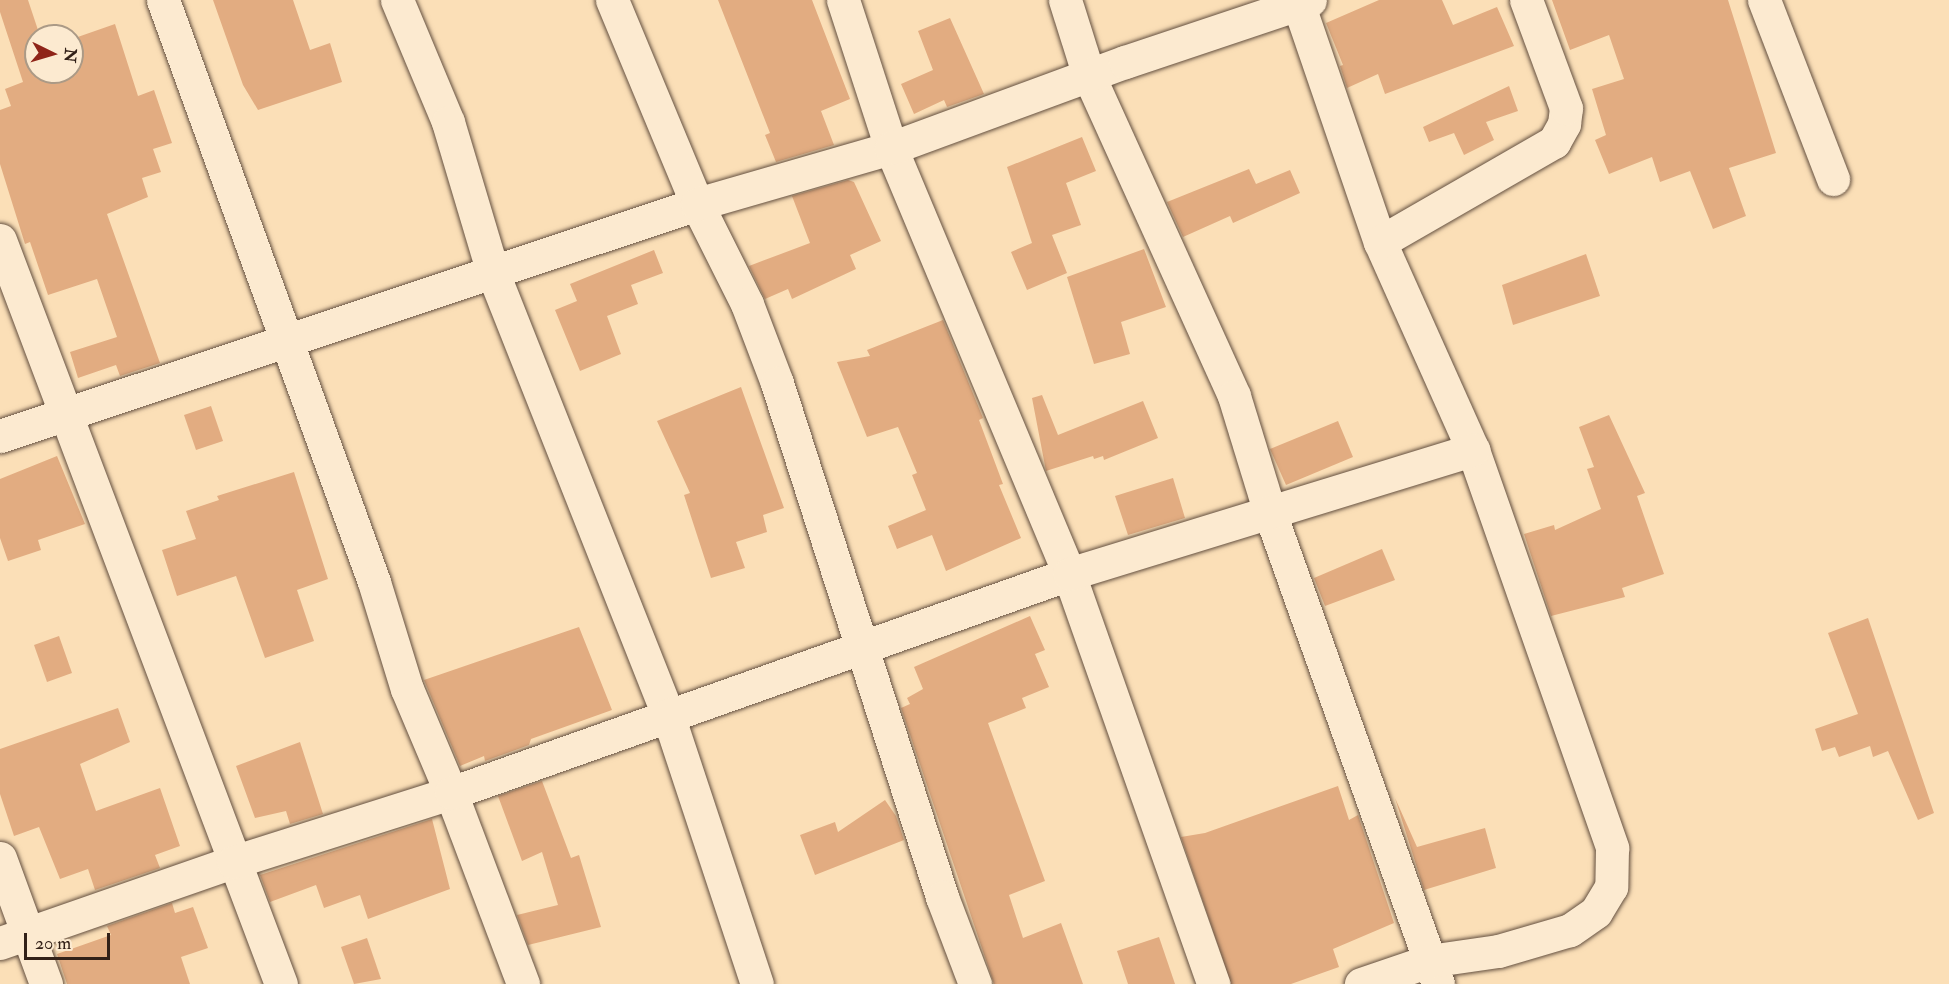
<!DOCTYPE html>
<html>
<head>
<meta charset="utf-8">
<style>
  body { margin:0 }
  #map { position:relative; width:1949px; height:984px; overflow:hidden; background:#fbdfb7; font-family:"IM FELL Double Pica",serif }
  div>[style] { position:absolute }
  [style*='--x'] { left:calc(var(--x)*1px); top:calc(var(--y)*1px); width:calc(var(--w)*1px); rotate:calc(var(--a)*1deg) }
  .building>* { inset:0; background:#e2ac81 }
  .roads { filter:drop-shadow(0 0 2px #645040) drop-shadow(0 0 2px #645040) }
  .minor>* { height:33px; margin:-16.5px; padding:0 16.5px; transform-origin:16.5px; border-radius:16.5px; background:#fcead0 }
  span { translate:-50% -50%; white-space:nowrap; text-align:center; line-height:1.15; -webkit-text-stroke:4.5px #fcead0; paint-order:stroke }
  .north { position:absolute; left:24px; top:24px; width:60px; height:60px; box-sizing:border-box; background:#fcead0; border:2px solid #ab9a86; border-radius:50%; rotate:95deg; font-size:16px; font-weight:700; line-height:24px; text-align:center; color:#322118 }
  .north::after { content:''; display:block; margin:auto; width:21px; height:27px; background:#8f2418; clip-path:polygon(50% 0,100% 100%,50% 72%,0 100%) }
  .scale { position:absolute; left:24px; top:933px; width:86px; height:27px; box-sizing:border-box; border:3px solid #322118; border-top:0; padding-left:8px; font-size:18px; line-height:21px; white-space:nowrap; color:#322118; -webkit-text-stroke:4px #fcead0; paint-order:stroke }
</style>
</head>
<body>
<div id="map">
  <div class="building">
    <div style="clip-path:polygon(0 0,28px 0,40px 36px,36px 36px,36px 72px,72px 72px,72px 39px,115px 24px,138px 96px,154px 90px,172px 143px,153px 149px,161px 172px,142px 178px,148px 197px,107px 214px,160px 363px,120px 376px,116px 365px,78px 378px,70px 352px,117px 337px,97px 279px,48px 295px,30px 242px,25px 244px,0 164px,0 110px,11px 106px,5px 89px,23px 82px,0 12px)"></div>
    <div style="clip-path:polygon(213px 0,293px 0,310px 50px,330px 43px,342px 82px,258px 110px,243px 85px)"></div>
    <div style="clip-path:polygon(718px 0,812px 0,850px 99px,821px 111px,834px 145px,776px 162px,765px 135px,770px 133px)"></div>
    <div style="clip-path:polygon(1379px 0,1442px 0,1453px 25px,1497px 7px,1514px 46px,1385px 94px,1378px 74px,1347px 88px,1340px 66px,1343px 65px,1326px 23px)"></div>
    <div style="clip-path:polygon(1552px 0,1728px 0,1776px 153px,1729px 168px,1746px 216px,1713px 229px,1690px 171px,1660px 182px,1652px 157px,1609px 174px,1595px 140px,1606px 135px,1592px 89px,1624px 79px,1609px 35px,1570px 50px)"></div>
    <div style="clip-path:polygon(950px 18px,984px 94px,947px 107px,944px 100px,914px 114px,901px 84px,933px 70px,918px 31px)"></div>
    <div style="clip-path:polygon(1509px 86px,1518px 111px,1486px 122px,1494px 140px,1464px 155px,1454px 133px,1429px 142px,1423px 127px)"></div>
    <div style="clip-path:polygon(1082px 137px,1096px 171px,1066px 183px,1081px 225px,1052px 235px,1067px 273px,1027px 290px,1011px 252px,1032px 243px,1007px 167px)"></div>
    <div style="clip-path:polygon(1249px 169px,1256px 184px,1290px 170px,1300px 193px,1233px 223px,1230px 216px,1183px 237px,1167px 202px)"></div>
    <div style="clip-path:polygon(848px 180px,854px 182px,881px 241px,850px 255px,856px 269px,792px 299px,788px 289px,765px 299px,749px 266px,810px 243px,792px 196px)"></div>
    <div style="clip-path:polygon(1144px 249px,1166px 307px,1121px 322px,1130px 354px,1094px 364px,1067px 277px)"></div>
    <div style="clip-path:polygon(654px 250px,663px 273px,631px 285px,638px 304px,607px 316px,621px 354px,580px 371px,555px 310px,577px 301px,570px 284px)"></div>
    <div style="clip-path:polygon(1586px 254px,1600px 296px,1513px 325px,1502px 285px)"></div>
    <div style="clip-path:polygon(943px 320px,983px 418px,979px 420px,1003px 484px,999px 485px,1021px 538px,946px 571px,932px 535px,897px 549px,888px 526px,926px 510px,912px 475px,917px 473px,898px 427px,867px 437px,837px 362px,870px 356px,867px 350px)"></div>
    <div style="clip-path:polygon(741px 387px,784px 508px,763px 515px,767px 532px,736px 542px,745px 568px,711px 578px,684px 495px,690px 493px,657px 421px)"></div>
    <div style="clip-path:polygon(1042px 395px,1058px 435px,1143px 401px,1158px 438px,1104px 460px,1103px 456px,1094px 459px,1093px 456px,1046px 471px,1032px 398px)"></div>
    <div style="clip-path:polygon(211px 406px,223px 441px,196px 450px,184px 415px)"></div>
    <div style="clip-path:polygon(1609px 415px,1645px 493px,1637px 496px,1664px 574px,1622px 588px,1625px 597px,1551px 616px,1524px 534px,1554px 525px,1555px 530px,1601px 509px,1587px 469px,1594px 467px,1579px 427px)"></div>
    <div style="clip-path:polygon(1338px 421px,1353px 457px,1286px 485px,1270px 449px)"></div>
    <div style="clip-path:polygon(57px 456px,85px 524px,38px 540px,41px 550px,8px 561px,0 538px,0 479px)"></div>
    <div style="clip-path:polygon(294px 472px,328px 579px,297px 590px,314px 641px,265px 658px,236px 576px,177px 596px,162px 550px,196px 539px,186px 511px,219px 500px,217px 496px)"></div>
    <div style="clip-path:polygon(1173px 478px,1185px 518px,1128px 535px,1115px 496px)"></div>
    <div style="clip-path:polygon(1382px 549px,1395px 580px,1325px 606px,1314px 578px)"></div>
    <div style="clip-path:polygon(1030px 616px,1045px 650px,1035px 654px,1049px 687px,1022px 698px,1026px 708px,988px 723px,1045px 881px,1009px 895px,1023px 938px,1061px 923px,1083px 984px,994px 984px,901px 708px,910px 704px,907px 698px,923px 689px,914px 667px)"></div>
    <div style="clip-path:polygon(1868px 618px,1934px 813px,1918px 820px,1888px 751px,1873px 757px,1870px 746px,1839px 757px,1835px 747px,1822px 751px,1815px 729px,1858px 714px,1828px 633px)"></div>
    <div style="clip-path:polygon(579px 627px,612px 710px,531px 739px,529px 745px,485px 761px,484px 756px,460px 766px,424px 680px)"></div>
    <div style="clip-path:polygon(59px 636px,72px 673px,47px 682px,34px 645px)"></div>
    <div style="clip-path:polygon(118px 708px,130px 742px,80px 764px,96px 811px,160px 788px,180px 846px,155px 855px,160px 868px,95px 890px,88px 869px,60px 879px,39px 827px,14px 836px,0 794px,0 749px)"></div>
    <div style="clip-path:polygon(300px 742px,323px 814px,290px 824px,286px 811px,255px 818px,236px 766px)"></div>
    <div style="clip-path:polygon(542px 781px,571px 858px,579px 855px,601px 927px,528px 945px,517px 915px,558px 905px,542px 852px,522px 861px,498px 796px)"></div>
    <div style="clip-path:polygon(1338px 786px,1349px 820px,1358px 815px,1394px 923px,1333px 949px,1339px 967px,1291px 984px,1231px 984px,1181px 837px,1205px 833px)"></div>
    <div style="clip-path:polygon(1395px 798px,1417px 847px,1485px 828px,1496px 868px,1424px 890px)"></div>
    <div style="clip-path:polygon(885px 800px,896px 816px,904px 840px,815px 875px,800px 835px,835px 822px,838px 832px)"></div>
    <div style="clip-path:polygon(432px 819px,450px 889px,368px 919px,360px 895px,324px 908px,316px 885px,270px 902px,260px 875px)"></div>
    <div style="clip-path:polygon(172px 903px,175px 913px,193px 907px,208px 948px,181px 957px,190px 984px,67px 984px,57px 954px,111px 935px,107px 926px)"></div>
    <div style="clip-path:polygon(1159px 937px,1175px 984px,1128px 984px,1117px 951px)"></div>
    <div style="clip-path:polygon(367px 938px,381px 979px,354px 984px,341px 947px)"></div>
  </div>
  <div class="roads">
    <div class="minor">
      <div style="--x:163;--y:0;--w:619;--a:70.07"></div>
      <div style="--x:374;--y:582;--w:112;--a:72.9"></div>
      <div style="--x:407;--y:689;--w:113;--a:67.1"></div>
      <div style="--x:451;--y:793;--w:204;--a:69.3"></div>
      <div style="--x:397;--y:0;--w:132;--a:67.3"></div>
      <div style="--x:448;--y:122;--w:158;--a:73.4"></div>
      <div style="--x:493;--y:273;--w:475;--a:68.4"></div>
      <div style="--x:668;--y:715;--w:283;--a:71.7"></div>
      <div style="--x:612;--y:0;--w:221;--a:67.4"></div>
      <div style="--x:697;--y:204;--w:112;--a:63.4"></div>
      <div style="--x:747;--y:304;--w:85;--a:69.2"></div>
      <div style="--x:777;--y:383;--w:540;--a:72.2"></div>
      <div style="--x:942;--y:897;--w:93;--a:69.2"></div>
      <div style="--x:843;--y:0;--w:156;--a:72"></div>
      <div style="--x:891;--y:148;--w:462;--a:67.3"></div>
      <div style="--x:1069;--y:574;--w:435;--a:70.6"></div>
      <div style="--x:1065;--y:0;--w:80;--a:72.5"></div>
      <div style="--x:1089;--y:76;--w:351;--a:65.6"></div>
      <div style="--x:1234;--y:396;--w:122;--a:72.9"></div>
      <div style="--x:1270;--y:513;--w:500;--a:70.37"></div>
      <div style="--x:1297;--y:0;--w:256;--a:71.1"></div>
      <div style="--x:1380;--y:242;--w:228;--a:65.9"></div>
      <div style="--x:1473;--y:450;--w:422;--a:70.7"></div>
      <div style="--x:1612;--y:848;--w:39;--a:91"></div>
      <div style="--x:1611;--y:887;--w:29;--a:121"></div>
      <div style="--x:1596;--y:912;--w:32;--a:145"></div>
      <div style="--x:1570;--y:930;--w:75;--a:163.7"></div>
      <div style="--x:1498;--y:951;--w:70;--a:171.8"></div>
      <div style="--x:1429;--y:961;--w:72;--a:161.3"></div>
      <div style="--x:1764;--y:0;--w:192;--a:68.9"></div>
      <div style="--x:0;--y:240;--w:795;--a:69.31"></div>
      <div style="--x:1380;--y:242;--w:201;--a:-29.9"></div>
      <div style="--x:1554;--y:142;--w:21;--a:-61"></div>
      <div style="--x:1564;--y:124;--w:16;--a:-83"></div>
      <div style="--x:1566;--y:108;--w:115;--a:-110.3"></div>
      <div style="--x:0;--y:436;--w:735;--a:-18.41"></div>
      <div style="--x:697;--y:204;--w:202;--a:-16.1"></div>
      <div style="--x:891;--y:148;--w:249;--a:-20.2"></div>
      <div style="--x:1125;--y:62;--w:195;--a:-18.5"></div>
      <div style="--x:0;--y:858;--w:134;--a:69.9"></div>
      <div style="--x:0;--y:943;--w:247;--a:-19.2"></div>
      <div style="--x:233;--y:862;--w:229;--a:-17.6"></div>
      <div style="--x:451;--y:793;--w:656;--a:-19.51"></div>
      <div style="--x:1069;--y:574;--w:423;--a:-17.1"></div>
    </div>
  </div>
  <div class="north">N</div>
  <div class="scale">20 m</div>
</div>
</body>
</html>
